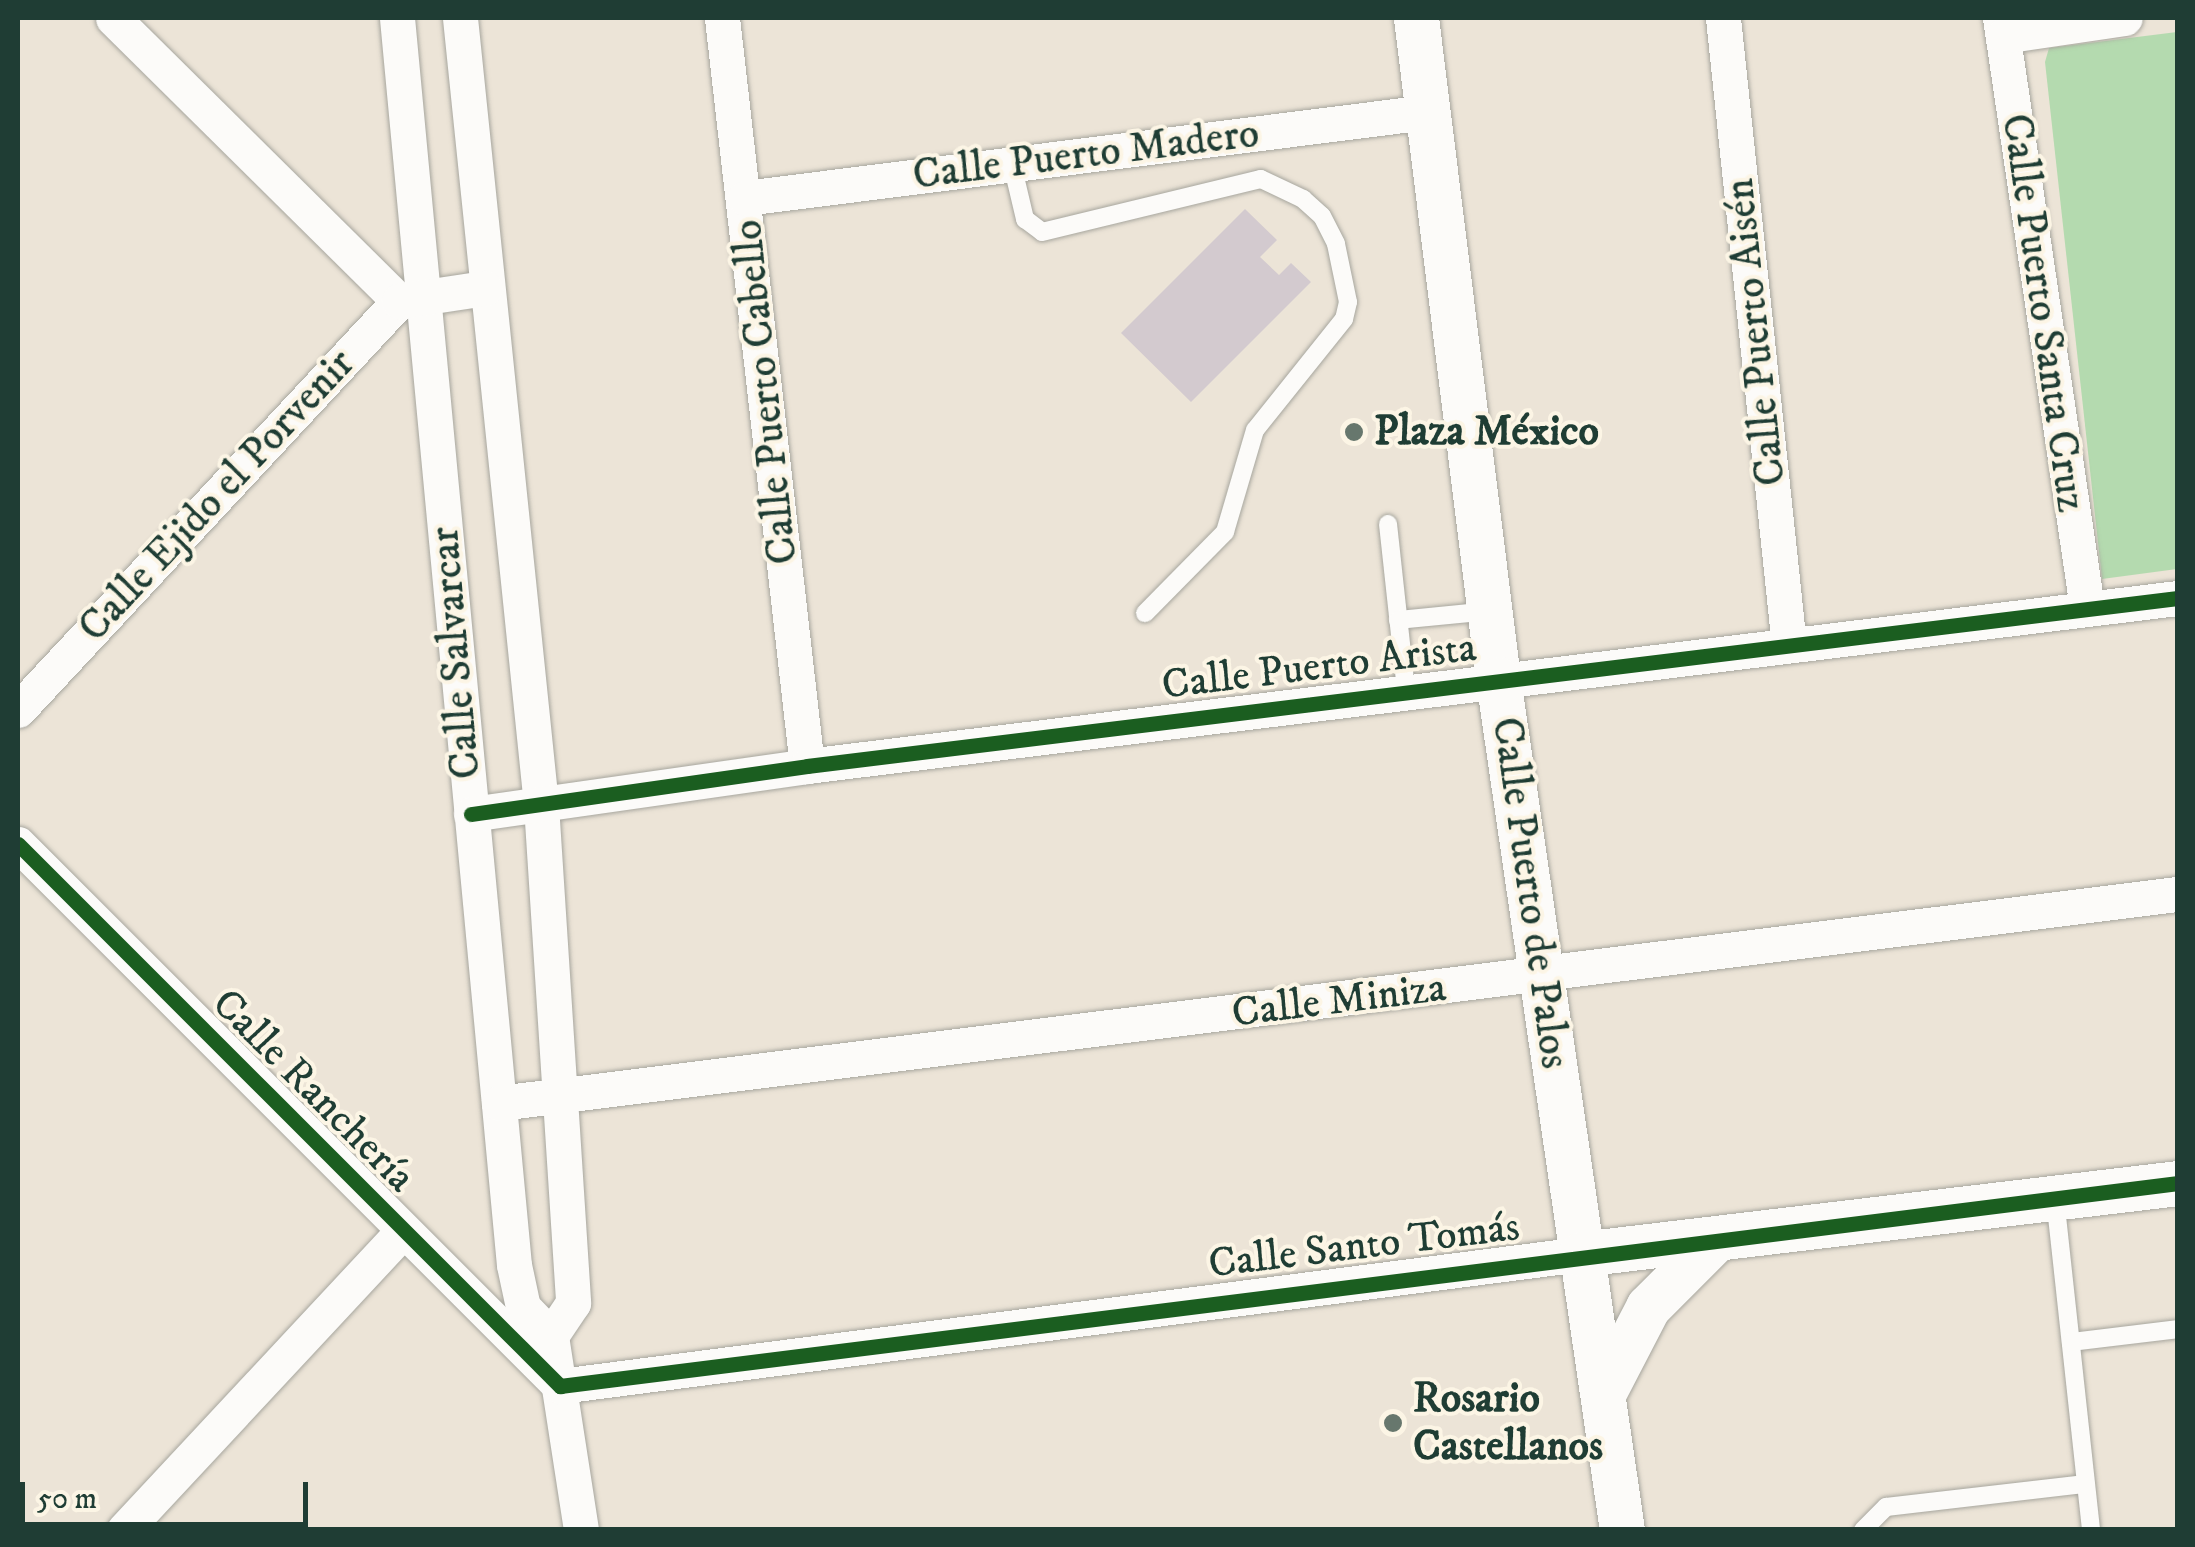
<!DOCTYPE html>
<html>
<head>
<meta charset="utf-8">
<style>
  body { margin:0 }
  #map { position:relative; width:2195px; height:1547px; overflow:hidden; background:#ece4d7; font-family:"IM FELL DW Pica",serif }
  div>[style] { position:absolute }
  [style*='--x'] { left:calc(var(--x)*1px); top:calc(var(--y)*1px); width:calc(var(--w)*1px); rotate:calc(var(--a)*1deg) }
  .green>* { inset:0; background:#b4daaf }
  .building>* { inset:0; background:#d3cacf }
  .roads { filter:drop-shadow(0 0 2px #a7a69e) drop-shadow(0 0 2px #a7a69e) }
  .service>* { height:18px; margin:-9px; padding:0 9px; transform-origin:9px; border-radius:9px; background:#fcfbf9 }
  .minor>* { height:35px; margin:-17.5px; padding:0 17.5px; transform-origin:17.5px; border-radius:17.5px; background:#fcfbf9 }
  .tertiary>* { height:45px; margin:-22.5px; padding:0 22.5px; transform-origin:22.5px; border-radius:22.5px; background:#fcfbf9 }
  .cycleway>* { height:15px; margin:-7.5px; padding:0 7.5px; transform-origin:7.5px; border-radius:7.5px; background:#1b5e20 }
  .dots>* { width:28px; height:28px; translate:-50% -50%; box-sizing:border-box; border:5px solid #fcf5e5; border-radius:50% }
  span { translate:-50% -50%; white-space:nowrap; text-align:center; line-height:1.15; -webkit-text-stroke:8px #fcf5e5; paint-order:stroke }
  .street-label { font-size:42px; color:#1f3d34 }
  .poi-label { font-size:42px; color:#1f3d34; font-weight:700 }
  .left { translate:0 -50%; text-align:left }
  .frame { position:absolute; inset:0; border:20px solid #1f3d34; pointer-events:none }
  .scale { position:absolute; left:20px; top:1482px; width:288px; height:45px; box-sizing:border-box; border:5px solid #1f3d34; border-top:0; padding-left:12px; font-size:30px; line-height:35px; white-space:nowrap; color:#1f3d34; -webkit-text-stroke:8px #fcf5e5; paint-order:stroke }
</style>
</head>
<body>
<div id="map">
  <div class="green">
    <div style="clip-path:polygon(2177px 32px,2177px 569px,2102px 579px,2045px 62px,2049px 48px)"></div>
  </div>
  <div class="building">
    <div style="clip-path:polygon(1245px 209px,1277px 240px,1260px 257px,1279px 275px,1291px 263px,1311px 282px,1191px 402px,1121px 333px)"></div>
  </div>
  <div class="roads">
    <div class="service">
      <div style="--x:1012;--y:164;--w:57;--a:76.7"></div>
      <div style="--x:1025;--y:219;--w:21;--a:37"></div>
      <div style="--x:1042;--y:232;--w:225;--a:-13.6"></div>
      <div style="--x:1261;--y:179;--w:47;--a:25.5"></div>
      <div style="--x:1303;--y:199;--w:25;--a:42"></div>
      <div style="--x:1322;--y:216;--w:31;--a:63"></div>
      <div style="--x:1336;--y:244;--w:59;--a:78.3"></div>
      <div style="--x:1348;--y:302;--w:17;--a:103"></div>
      <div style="--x:1344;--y:319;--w:142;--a:128.7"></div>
      <div style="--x:1255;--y:430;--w:106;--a:106.4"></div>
      <div style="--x:1225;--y:532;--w:114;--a:134.6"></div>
      <div style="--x:1388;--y:524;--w:168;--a:83.8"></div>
      <div style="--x:1398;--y:620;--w:91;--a:-5.6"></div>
      <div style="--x:2055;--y:1198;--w:334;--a:83.8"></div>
      <div style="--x:2071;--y:1342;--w:108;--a:-6.9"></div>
      <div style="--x:1863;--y:1530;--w:33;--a:-45"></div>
      <div style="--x:1886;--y:1507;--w:201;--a:-6.6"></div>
    </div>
    <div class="minor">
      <div style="--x:113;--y:18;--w:402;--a:44.7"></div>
      <div style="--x:397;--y:18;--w:1252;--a:84.64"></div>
      <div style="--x:514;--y:1265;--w:43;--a:77.9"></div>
      <div style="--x:523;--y:1307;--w:40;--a:46"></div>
      <div style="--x:551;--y:1336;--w:196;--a:81.2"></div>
      <div style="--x:460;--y:18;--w:791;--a:84.12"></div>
      <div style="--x:541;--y:805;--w:499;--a:86.3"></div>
      <div style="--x:573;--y:1303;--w:40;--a:124"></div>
      <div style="--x:722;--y:18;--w:753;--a:83.52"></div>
      <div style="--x:1723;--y:18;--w:631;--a:84"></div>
      <div style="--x:2000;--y:18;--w:596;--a:81.61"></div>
      <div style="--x:2003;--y:36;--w:123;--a:-8.4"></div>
      <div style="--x:745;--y:198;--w:687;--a:-7.19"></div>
      <div style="--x:18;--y:710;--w:559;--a:-47.03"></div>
      <div style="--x:399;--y:301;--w:87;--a:-8.6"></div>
      <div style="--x:471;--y:814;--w:339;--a:-8.1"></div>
      <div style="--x:807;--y:766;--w:1381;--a:-6.99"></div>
      <div style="--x:18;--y:844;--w:767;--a:45"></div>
      <div style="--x:560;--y:1386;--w:1029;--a:-7.37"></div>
      <div style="--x:499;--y:1103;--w:1692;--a:-7.1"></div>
      <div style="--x:124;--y:1530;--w:409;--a:-47"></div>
    </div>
    <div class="tertiary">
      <div style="--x:1416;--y:18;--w:666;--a:82.93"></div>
      <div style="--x:1498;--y:679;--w:860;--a:81.71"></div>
      <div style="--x:1581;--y:1254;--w:601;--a:-6.78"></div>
      <div style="--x:1604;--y:1392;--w:96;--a:-62.6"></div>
      <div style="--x:1648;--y:1307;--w:96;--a:-45"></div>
    </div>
  </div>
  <div class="cycleway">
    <div style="--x:471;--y:814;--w:339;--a:-8.1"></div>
    <div style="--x:807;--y:766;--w:1381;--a:-6.99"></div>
    <div style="--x:18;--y:844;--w:767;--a:45"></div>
    <div style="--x:560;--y:1386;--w:1631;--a:-7.15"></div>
  </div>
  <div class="dots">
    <div style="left:1354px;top:432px;background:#67776d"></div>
    <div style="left:1393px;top:1423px;background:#67776d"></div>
  </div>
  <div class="street-label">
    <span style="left:1086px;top:155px;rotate:-7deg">Calle Puerto Madero</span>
    <span style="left:2043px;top:313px;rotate:82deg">Calle Puerto Santa Cruz</span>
    <span style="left:1756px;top:332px;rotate:-96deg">Calle Puerto Aisén</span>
    <span style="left:766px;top:392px;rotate:-96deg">Calle Puerto Cabello</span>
    <span style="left:217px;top:496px;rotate:-47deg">Calle Ejido el Porvenir</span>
    <span style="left:456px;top:653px;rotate:-95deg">Calle Salvarcar</span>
    <span style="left:1319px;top:667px;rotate:-7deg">Calle Puerto Arista</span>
    <span style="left:1530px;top:893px;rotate:82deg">Calle Puerto de Palos</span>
    <span style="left:1339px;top:1001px;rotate:-7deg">Calle Miniza</span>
    <span style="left:313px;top:1091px;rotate:45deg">Calle Ranchería</span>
    <span style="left:1364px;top:1246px;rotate:-7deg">Calle Santo Tomás</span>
  </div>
  <div class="poi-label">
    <span class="left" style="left:1374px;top:432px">Plaza México</span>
    <span class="left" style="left:1413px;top:1423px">Rosario<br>Castellanos</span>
  </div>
  <div class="frame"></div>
  <div class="scale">50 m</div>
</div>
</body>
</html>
